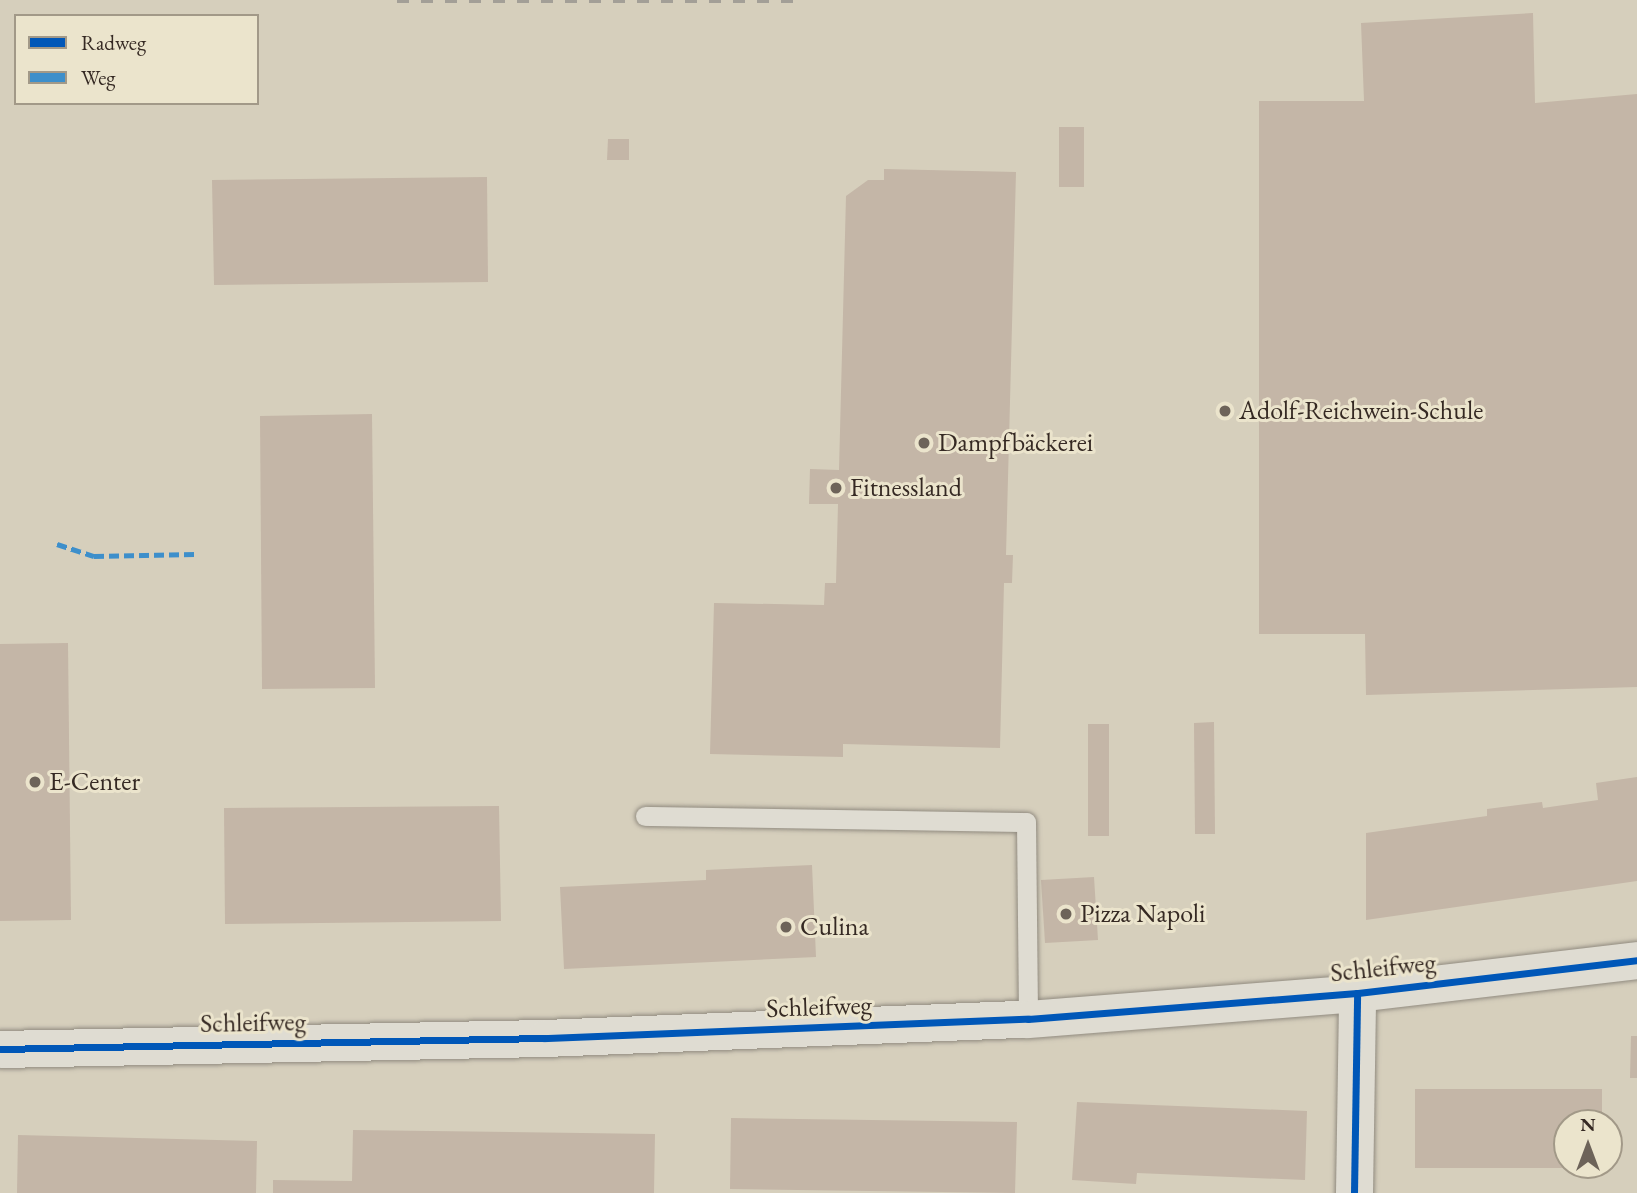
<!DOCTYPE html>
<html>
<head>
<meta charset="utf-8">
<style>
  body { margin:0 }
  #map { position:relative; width:1637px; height:1193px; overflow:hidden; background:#d6cfbc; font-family:"EB Garamond",serif }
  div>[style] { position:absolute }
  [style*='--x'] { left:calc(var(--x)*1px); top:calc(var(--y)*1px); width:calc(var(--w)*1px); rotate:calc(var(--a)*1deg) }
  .building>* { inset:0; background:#c4b6a7 }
  .roads { filter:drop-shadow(0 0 2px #918b80) drop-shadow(0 0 2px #918b80) }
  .service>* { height:19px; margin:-9.5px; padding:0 9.5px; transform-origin:9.5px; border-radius:9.5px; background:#dfdcd2 }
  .minor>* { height:37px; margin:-18.5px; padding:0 18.5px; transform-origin:18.5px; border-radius:18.5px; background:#dfdcd2 }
  .rail>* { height:5px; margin-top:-2.5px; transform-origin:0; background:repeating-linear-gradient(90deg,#a39f97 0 12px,transparent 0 24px) }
  .quiet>* { height:5px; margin-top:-2.5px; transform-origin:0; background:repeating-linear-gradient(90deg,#3d8fcb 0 10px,transparent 0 15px) }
  .cycleway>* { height:7px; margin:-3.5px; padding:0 3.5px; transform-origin:3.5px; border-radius:3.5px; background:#0057b8 }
  .dots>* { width:19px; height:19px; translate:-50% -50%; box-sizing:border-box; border:4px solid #ebe4cc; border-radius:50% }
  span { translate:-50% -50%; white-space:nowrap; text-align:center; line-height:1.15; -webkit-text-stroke:6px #ebe4cc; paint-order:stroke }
  .poi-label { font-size:26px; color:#352923 }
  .left { translate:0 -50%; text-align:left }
  .street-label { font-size:26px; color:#352923 }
  .legend { position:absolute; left:14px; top:14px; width:245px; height:91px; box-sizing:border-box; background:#ebe4cc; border:2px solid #a29988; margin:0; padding:9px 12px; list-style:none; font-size:21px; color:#352923 }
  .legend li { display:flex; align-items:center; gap:14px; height:35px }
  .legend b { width:35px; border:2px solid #a29988 }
  .north { position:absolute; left:1553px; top:1109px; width:70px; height:70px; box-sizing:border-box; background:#ebe4cc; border:2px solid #a29988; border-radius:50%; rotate:0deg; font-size:19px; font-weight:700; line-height:28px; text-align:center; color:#352923 }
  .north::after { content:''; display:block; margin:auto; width:24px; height:32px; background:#6d6359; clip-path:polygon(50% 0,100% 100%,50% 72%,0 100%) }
</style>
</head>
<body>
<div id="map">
  <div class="building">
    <div style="clip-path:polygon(1533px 13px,1535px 103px,1637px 94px,1637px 687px,1366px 695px,1365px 634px,1259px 634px,1259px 101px,1364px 101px,1361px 23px)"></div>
    <div style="clip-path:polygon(1059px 127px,1084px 127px,1084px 187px,1059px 187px)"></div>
    <div style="clip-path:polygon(608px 139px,629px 139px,629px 160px,607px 160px)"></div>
    <div style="clip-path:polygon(884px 169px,1016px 172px,1006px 555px,1013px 555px,1012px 583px,1004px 583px,1000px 748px,843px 744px,843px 757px,710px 754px,714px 603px,824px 605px,825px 583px,836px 583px,838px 504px,809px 504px,810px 469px,839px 470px,846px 196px,868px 180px,884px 180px)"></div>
    <div style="clip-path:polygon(487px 177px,488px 282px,214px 285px,212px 180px)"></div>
    <div style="clip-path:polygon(372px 414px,375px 688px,262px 689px,260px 416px)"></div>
    <div style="clip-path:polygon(68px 643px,71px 920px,0 921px,0 644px)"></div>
    <div style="clip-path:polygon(1214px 722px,1215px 834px,1195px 834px,1194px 723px)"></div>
    <div style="clip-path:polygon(1088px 724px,1109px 724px,1109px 836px,1088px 836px)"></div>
    <div style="clip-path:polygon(1637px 777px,1637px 881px,1366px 920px,1366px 833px,1487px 816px,1487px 809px,1542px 802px,1543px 808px,1598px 800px,1596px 783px)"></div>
    <div style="clip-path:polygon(499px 806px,501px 921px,225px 924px,224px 808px)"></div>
    <div style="clip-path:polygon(812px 865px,816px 957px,564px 969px,560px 887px,706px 880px,706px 870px)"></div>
    <div style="clip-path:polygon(1094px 877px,1098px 940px,1045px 943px,1041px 880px)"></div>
    <div style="clip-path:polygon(1631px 1036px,1637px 1036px,1637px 1078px,1630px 1078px)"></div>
    <div style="clip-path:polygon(1415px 1089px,1602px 1089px,1602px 1123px,1567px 1123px,1567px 1165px,1602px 1168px,1415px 1168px)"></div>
    <div style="clip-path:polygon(1077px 1102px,1307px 1111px,1305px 1180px,1137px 1173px,1136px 1184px,1072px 1180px)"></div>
    <div style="clip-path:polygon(731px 1118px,1017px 1122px,1015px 1193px,730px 1189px)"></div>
    <div style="clip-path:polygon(353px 1130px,655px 1134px,654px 1193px,273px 1193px,273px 1180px,352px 1181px)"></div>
    <div style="clip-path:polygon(18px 1135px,257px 1141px,256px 1193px,17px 1193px)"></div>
  </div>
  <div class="roads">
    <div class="service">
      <div style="--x:645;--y:816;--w:381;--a:0.9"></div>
      <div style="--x:1026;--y:822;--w:197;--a:89.4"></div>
    </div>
    <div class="minor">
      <div style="--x:0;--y:1049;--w:545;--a:-1.16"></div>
      <div style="--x:545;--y:1038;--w:483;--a:-2.3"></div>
      <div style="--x:1028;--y:1019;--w:330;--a:-4.5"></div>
      <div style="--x:1357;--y:993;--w:282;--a:-6.7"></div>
      <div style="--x:1354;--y:1193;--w:200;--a:-89.1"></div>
    </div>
  </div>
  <div class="rail">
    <div style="--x:397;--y:0;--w:404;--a:0"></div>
  </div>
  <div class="quiet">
    <div style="--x:57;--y:544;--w:39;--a:18"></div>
    <div style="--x:94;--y:556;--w:101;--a:-1.1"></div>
  </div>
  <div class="cycleway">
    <div style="--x:0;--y:1049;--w:545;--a:-1.16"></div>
    <div style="--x:545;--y:1038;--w:483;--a:-2.3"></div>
    <div style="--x:1028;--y:1019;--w:330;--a:-4.5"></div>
    <div style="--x:1357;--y:993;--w:282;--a:-6.7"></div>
    <div style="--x:1354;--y:1193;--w:200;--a:-89.1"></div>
  </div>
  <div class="dots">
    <div style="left:1225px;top:411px;background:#6d6359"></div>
    <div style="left:924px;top:443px;background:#6d6359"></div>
    <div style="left:836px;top:488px;background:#6d6359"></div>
    <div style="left:35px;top:782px;background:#6d6359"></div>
    <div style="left:1066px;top:914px;background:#6d6359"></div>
    <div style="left:786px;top:927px;background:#6d6359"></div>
  </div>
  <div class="poi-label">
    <span class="left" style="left:1239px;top:411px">Adolf-Reichwein-Schule</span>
    <span class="left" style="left:938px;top:443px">Dampfbäckerei</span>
    <span class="left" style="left:850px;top:488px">Fitnessland</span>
    <span class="left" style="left:49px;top:782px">E-Center</span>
    <span class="left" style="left:1080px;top:914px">Pizza Napoli</span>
    <span class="left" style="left:800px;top:927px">Culina</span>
  </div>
  <div class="street-label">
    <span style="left:1383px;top:968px;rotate:-6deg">Schleifweg</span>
    <span style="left:819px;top:1007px;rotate:-2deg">Schleifweg</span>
    <span style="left:253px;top:1023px;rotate:-1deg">Schleifweg</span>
  </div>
  <ul class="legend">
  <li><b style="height:9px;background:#0057b8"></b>Radweg</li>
  <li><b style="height:9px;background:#3d8fcb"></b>Weg</li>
  </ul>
  <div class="north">N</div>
</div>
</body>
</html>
